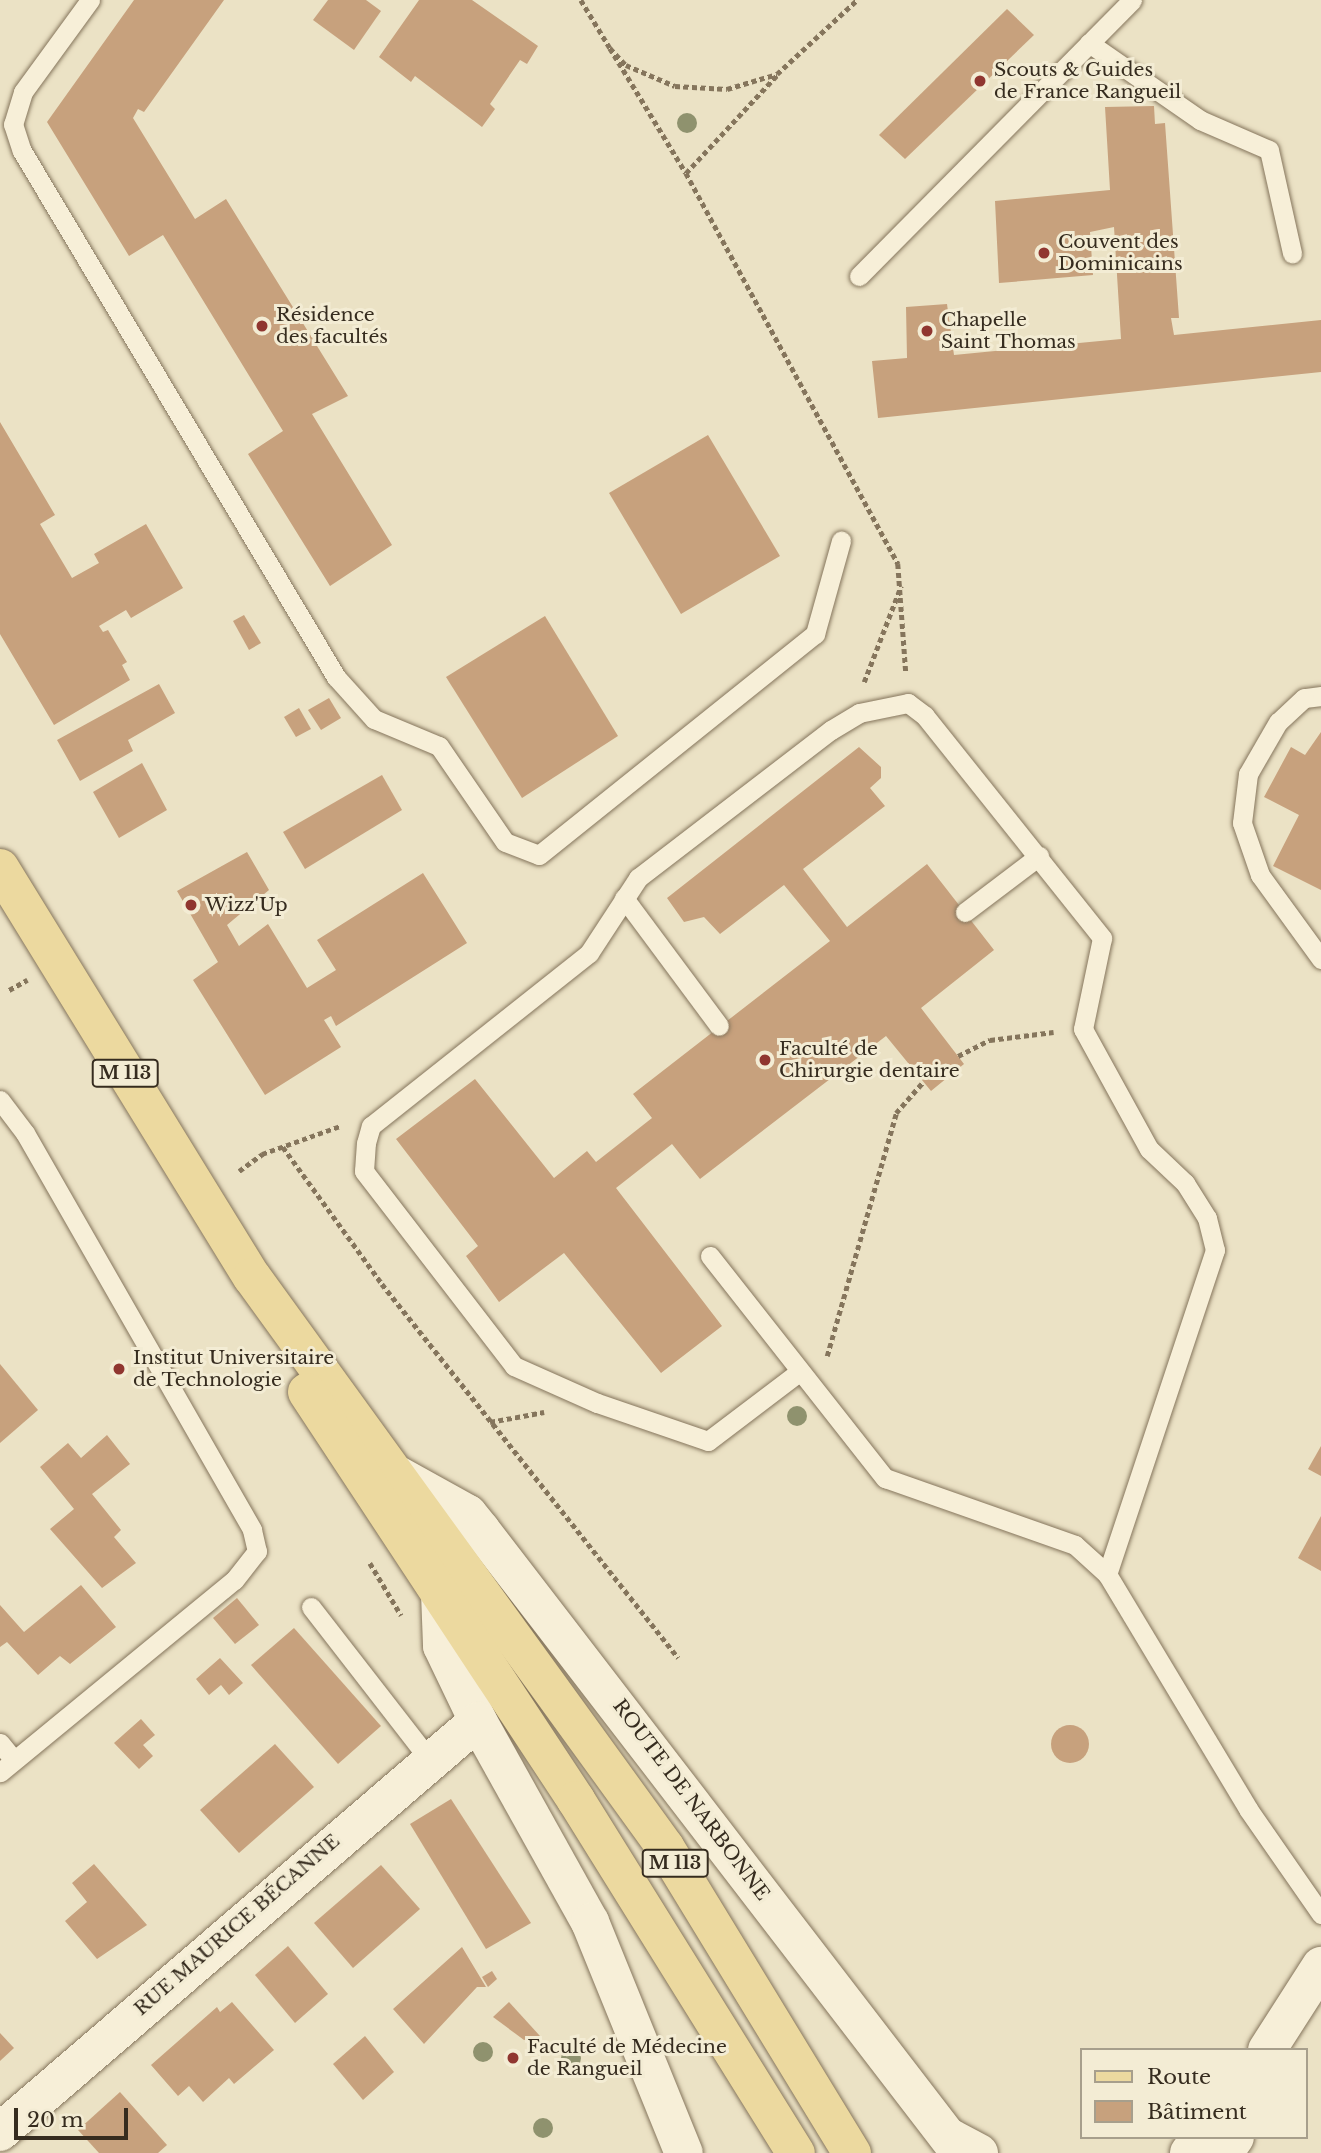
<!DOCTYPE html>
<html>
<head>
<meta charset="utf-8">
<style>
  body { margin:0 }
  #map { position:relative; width:1321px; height:2153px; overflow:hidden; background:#ebe2c5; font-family:"Libre Baskerville",serif }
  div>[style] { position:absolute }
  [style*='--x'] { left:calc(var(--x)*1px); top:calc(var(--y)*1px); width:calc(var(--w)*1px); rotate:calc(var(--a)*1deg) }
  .building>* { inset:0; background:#c7a17d }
  .round { border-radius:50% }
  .path>* { height:4.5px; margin-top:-2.25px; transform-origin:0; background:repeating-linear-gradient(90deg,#85755c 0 5px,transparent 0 8.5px) }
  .roads { filter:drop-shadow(0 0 2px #85755c) drop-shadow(0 0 2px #85755c) }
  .lane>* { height:19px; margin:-9.5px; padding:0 9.5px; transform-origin:9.5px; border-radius:9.5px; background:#f7efd8 }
  .street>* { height:38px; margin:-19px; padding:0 19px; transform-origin:19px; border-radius:19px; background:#f7efd8 }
  .secondary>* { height:38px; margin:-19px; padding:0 19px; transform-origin:19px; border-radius:19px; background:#f7efd8 }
  .primary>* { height:38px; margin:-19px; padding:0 19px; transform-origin:19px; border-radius:19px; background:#ecd99f }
  .trees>* { width:20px; height:20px; margin:-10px; border-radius:50%; background:#8f926e }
  .dots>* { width:19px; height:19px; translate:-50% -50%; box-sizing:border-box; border:4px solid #f3ecd4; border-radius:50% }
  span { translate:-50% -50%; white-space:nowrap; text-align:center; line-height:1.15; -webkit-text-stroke:6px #f3ecd4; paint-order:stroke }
  .shield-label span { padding:2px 5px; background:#f3ecd4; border:2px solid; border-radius:5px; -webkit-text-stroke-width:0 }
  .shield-label { font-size:18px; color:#362c1f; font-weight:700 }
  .poi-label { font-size:19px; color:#362c1f }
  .left { translate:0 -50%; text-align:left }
  .street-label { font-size:19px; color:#362c1f }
  .legend { position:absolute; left:1080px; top:2048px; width:228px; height:91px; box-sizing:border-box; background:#f3ecd4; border:2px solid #a79f8c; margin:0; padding:9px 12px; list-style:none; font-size:21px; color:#362c1f }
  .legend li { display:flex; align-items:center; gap:14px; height:35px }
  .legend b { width:35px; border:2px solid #a79f8c }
  .scale { position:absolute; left:14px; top:2108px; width:114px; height:32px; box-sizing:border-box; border:4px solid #362c1f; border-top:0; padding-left:9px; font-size:21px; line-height:24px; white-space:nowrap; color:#362c1f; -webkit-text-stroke:5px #f3ecd4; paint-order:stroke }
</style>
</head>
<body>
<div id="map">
  <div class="building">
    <div style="clip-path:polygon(134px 0,224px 0,144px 112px,138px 109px,133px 118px,195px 219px,226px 199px,348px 396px,312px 414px,392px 545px,330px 586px,248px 454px,283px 431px,163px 235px,129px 256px,47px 122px)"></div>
    <div style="clip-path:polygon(328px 0,366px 0,381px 11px,354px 50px,313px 20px)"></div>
    <div style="clip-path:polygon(419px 0,472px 0,538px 46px,527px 64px,520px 60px,490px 104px,495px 109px,482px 127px,415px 76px,411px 82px,379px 57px)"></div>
    <div style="clip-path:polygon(1007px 9px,1034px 35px,905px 159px,879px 135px)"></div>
    <div style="clip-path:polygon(1154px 106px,1155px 124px,1165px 123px,1179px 318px,1171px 318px,1174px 335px,1321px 320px,1321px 372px,878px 418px,872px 361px,907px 358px,906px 307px,947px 304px,954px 355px,1121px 339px,1114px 227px,1090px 232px,1093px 275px,999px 283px,995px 201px,1110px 190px,1105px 107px)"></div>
    <div style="clip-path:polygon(0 422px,55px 515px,40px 524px,72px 578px,99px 563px,94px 554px,146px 524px,183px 588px,131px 618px,126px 610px,99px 626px,103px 632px,108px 630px,127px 662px,122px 665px,130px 680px,54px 725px,0 634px)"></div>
    <div style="clip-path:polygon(708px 435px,780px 556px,681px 614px,609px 493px)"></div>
    <div style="clip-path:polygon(244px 615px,261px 643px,249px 650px,233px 621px)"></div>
    <div style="clip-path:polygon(545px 616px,618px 736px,522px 798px,446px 677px)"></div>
    <div style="clip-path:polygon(159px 684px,175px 713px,128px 740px,133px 751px,80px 781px,57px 740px)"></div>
    <div style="clip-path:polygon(329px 698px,341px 718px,321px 730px,308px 710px)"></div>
    <div style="clip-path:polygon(299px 708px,311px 729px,296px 737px,284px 717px)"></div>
    <div style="clip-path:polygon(1321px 732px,1321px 890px,1273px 866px,1299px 815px,1264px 797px,1291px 747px,1305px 755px)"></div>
    <div style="clip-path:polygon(859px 747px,881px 767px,881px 778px,870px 788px,885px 806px,803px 869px,847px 927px,927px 864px,994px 950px,921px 1008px,964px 1064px,931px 1091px,886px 1036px,700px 1179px,672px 1144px,616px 1188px,722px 1326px,661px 1373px,564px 1253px,499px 1302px,466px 1256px,478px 1246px,396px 1139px,475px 1079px,554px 1178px,587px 1151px,596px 1162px,652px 1118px,633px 1094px,830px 941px,784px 885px,720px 934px,704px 917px,684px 922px,667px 898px)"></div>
    <div style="clip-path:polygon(142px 763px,167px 810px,119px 838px,93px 792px)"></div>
    <div style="clip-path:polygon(382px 775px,402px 810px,305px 869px,283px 832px)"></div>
    <div style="clip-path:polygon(247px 852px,269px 890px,227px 925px,239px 946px,268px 924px,307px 988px,336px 970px,317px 940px,423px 873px,467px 943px,336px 1026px,331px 1016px,324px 1020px,341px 1047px,265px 1095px,193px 980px,218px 962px,177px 891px)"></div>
    <div style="clip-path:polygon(0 1364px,38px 1410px,0 1443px)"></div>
    <div style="clip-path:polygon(107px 1435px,130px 1464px,92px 1494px,121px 1530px,114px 1537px,136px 1563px,102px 1588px,50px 1529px,74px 1509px,40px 1467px,68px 1443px,81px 1458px)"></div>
    <div style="clip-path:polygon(1321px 1446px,1321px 1476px,1308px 1469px)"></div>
    <div style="clip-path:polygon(1321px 1516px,1321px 1571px,1298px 1558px)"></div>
    <div style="clip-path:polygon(81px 1585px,116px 1627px,70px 1664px,60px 1656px,38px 1675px,7px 1642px,0 1647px,0 1605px,24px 1632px)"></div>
    <div style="clip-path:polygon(237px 1598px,259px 1625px,235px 1644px,213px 1618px)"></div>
    <div style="clip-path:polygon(294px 1628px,381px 1726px,338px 1764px,251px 1665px)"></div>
    <div style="clip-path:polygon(220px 1658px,243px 1683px,229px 1695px,221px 1685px,209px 1695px,196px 1679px)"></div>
    <div style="clip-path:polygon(141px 1719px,155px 1735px,143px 1745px,153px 1756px,139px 1769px,114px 1743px)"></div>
    <div class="round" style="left:1051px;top:1725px;width:38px;height:38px"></div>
    <div style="clip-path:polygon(275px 1744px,314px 1787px,239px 1853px,200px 1810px)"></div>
    <div style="clip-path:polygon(451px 1799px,531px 1923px,486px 1949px,410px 1824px)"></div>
    <div style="clip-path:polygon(94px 1864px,147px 1925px,97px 1959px,65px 1921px,87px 1902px,72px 1883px)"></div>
    <div style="clip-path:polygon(381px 1865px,420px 1909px,353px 1968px,314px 1923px)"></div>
    <div style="clip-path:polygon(288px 1946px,328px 1994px,295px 2023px,255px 1975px)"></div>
    <div style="clip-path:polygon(462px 1947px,486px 1987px,477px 1987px,424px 2044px,393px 2009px)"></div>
    <div style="clip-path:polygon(492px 1971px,497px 1979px,488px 1987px,482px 1977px)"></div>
    <div style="clip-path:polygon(232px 2002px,274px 2050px,234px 2084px,229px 2078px,203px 2102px,189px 2086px,178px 2096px,151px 2065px,217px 2007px,220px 2012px)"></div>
    <div style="clip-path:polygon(509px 2002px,540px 2036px,524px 2040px,493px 2017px)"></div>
    <div style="clip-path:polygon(0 2033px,14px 2048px,0 2061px)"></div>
    <div style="clip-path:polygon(365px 2036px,394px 2072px,363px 2100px,333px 2064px)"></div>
    <div style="clip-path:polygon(120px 2092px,167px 2145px,158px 2153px,99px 2153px,78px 2130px)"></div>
  </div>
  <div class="path">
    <div style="--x:581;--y:0;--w:56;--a:58.9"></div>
    <div style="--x:610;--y:48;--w:23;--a:47"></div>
    <div style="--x:626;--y:65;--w:53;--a:23.2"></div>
    <div style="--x:675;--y:86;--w:52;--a:3.3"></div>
    <div style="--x:727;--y:89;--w:52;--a:-16.7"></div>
    <div style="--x:777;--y:74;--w:109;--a:-42.8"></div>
    <div style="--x:610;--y:48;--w:146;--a:58.7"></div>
    <div style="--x:686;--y:173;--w:445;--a:61.5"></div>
    <div style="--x:898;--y:564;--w:110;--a:85.8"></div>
    <div style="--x:686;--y:173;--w:134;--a:-47.1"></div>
    <div style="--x:864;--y:682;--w:103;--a:-68.9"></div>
    <div style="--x:9;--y:990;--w:21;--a:-29"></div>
    <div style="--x:958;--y:1056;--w:36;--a:-27"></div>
    <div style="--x:990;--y:1040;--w:64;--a:-7.1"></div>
    <div style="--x:283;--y:1147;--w:169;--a:54.1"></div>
    <div style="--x:382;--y:1284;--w:477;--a:51.6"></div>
    <div style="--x:239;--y:1171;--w:29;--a:-36"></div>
    <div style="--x:262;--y:1154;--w:83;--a:-19.7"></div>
    <div style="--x:827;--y:1356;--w:253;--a:-74.1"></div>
    <div style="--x:896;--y:1113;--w:41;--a:-48.9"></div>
    <div style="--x:490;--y:1422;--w:55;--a:-10.5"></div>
    <div style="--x:370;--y:1563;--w:61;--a:59.2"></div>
  </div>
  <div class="roads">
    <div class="lane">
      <div style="--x:90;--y:0;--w:114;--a:126.1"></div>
      <div style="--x:23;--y:92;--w:34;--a:107"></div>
      <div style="--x:13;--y:124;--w:28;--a:72"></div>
      <div style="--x:22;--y:151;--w:613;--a:59.16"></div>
      <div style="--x:336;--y:677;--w:57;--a:47.9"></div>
      <div style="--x:374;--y:719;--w:70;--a:22.6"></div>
      <div style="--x:439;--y:746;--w:116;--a:55.5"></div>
      <div style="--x:505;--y:842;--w:36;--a:21"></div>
      <div style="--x:539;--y:855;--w:354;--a:-38.7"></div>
      <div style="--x:815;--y:634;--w:97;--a:-74.4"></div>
      <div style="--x:1089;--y:43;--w:135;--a:34.7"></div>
      <div style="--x:1200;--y:120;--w:75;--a:23.5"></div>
      <div style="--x:1269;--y:150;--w:106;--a:77.4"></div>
      <div style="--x:859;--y:276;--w:388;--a:-45.3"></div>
      <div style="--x:1321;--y:696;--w:17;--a:173"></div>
      <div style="--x:1304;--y:698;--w:35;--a:137"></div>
      <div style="--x:1278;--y:722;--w:60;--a:120"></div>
      <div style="--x:1248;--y:774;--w:49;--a:97"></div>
      <div style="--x:1242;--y:823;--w:55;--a:70.9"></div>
      <div style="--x:1260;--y:875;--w:104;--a:54"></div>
      <div style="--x:624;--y:898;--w:159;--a:53.4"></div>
      <div style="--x:965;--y:912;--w:93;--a:-37.1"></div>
      <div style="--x:0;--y:1100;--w:41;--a:52.9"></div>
      <div style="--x:25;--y:1133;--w:457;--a:60.2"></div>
      <div style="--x:252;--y:1530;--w:22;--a:77"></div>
      <div style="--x:257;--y:1551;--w:37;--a:128"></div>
      <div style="--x:234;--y:1580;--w:303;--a:140.6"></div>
      <div style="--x:710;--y:1256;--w:283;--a:51.8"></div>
      <div style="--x:885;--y:1478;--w:201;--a:19.4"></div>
      <div style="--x:1075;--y:1545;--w:43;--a:42.2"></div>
      <div style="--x:1107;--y:1574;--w:274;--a:59"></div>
      <div style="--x:1248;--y:1809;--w:128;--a:55.2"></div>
      <div style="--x:799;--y:1372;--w:114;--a:142.8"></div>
      <div style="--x:708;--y:1441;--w:117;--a:-161.1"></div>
      <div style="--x:597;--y:1403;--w:91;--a:-156"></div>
      <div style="--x:514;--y:1366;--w:246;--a:-127.6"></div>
      <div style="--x:364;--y:1171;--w:28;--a:-86"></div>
      <div style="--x:366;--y:1143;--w:18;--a:-74"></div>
      <div style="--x:371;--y:1126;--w:278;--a:-38.4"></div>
      <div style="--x:589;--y:953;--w:90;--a:-56.8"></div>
      <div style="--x:638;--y:878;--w:243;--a:-37.5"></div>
      <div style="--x:831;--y:730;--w:33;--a:-31"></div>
      <div style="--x:859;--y:713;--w:50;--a:-11.5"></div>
      <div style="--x:908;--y:703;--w:21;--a:37"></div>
      <div style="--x:925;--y:716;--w:284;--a:51.4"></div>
      <div style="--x:1102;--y:938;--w:93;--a:101.8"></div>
      <div style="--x:1083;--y:1029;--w:137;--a:61.2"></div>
      <div style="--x:1149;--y:1149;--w:50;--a:43.4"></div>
      <div style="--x:1185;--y:1183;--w:41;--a:57.8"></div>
      <div style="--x:1207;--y:1218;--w:33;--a:76"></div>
      <div style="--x:1215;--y:1250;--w:342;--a:108.4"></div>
      <div style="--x:311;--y:1607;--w:191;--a:52.2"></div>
      <div style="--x:0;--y:1743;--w:22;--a:51"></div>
    </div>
    <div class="street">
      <div style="--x:398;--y:1475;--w:80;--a:29.1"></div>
      <div style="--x:468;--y:1514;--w:21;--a:51"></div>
      <div style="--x:481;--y:1530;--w:786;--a:52.44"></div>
      <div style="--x:440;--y:1593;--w:53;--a:87.8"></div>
      <div style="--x:442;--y:1646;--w:83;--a:64.4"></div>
      <div style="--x:478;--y:1721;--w:230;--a:60.9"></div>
      <div style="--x:590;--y:1922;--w:249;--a:67.9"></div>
      <div style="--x:0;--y:2132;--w:630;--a:-40.69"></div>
    </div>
    <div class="secondary">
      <div style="--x:1267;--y:2050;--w:100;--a:-57.3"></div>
      <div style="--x:949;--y:2137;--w:34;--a:28"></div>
      <div style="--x:1189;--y:2153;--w:20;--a:-53"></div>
      <div style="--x:1224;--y:2153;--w:19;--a:-55"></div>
    </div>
    <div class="primary">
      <div style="--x:0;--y:868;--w:480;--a:58.4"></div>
      <div style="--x:252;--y:1277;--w:704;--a:54.07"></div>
      <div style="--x:665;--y:1847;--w:359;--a:58.6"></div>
      <div style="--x:307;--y:1392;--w:489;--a:56.6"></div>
      <div style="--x:576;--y:1800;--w:416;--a:58.1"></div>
    </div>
  </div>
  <div class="trees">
    <div style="left:687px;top:123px"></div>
    <div style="left:797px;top:1416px"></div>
    <div style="left:483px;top:2052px"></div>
    <div style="left:571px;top:2058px"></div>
    <div style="left:543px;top:2128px"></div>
  </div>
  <div class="dots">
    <div style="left:980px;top:81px;background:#903630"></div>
    <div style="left:1044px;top:253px;background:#903630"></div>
    <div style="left:262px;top:326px;background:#903630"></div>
    <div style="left:927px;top:331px;background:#903630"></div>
    <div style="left:191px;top:905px;background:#903630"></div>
    <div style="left:765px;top:1060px;background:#903630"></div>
    <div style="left:119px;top:1369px;background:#903630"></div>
    <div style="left:513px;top:2058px;background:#903630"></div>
  </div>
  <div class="shield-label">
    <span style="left:125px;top:1073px">M 113</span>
    <span style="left:675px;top:1863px">M 113</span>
  </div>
  <div class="poi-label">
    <span class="left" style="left:994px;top:81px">Scouts &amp; Guides<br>de France Rangueil</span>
    <span class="left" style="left:1058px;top:253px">Couvent des<br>Dominicains</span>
    <span class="left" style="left:276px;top:326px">Résidence<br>des facultés</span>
    <span class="left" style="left:941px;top:331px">Chapelle<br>Saint Thomas</span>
    <span class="left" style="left:205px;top:905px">Wizz'Up</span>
    <span class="left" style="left:779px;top:1060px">Faculté de<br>Chirurgie dentaire</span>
    <span class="left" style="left:133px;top:1369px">Institut Universitaire<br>de Technologie</span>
    <span class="left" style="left:527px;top:2058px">Faculté de Médecine<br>de Rangueil</span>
  </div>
  <div class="street-label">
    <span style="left:691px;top:1800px;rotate:53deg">ROUTE DE NARBONNE</span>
    <span style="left:237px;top:1925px;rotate:-41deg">RUE MAURICE BÉCANNE</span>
  </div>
  <ul class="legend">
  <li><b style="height:9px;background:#ecd99f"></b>Route</li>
  <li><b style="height:19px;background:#c7a17d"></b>Bâtiment</li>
  </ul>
  <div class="scale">20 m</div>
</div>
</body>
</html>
